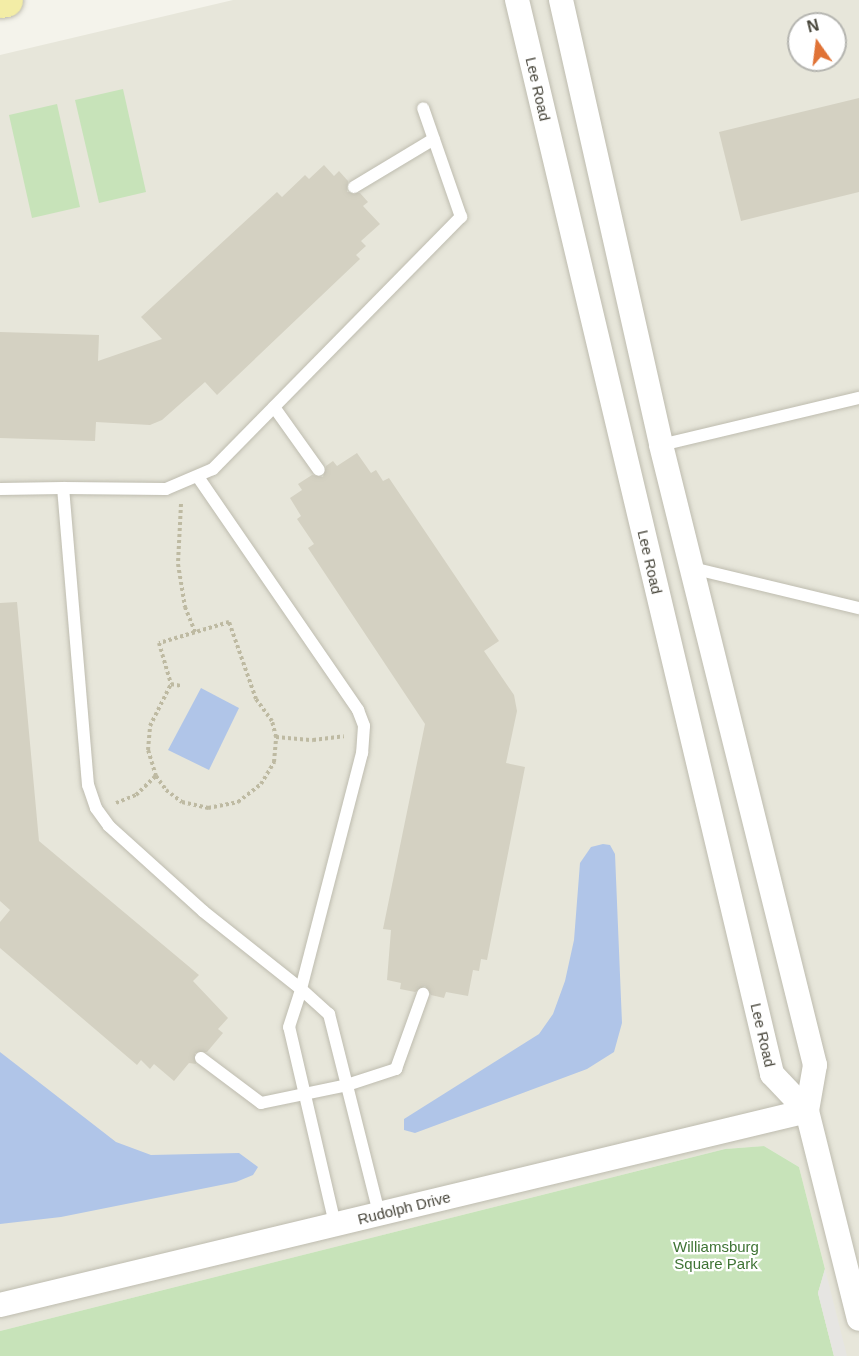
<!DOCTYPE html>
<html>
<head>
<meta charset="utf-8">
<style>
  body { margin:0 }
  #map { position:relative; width:859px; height:1356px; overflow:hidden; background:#f4f3eb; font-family:Helvetica,sans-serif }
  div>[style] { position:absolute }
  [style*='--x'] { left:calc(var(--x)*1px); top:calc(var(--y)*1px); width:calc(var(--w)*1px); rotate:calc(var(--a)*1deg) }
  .residential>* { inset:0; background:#e7e6da }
  .green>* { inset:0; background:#c7e3b9 }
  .parking>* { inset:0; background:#e6e5e2 }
  .water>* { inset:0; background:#b0c5e8 }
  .building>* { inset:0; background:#d4d1c2 }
  .path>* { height:4px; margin-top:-2px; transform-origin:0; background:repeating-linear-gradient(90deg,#bebaa2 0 3px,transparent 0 6px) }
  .roads { filter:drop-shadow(0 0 2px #bebcaf) drop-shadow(0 0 2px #bebcaf) }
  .lane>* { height:12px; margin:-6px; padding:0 6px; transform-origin:6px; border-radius:6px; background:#fff }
  .street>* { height:24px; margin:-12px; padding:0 12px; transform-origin:12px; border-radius:12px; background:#fff }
  .primary>* { height:33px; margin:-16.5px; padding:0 16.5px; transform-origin:16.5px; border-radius:16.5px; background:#f3eda6 }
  span { translate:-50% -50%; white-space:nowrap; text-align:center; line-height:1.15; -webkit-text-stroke:4.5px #fff; paint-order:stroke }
  .street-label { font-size:15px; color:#47453a }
  .park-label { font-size:15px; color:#3e7334 }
  .north { position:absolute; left:787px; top:12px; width:60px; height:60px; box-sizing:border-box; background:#fff; border:2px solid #b5b5b0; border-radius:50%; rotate:346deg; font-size:16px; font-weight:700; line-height:24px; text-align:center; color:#47453a }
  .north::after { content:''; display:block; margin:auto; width:21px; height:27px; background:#e07336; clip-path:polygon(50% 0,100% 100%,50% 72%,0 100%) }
</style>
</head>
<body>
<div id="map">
  <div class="residential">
    <div style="clip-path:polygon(evenodd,233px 0,859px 0,859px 1356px,834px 1356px,818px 1293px,825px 1269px,799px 1167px,764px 1146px,725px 1149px,0 1331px,0 55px,233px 0,799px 24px,835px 24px,835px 60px,799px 60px,799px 24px)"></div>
  </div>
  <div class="green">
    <div style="clip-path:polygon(123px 89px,146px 192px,99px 203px,75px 100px)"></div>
    <div style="clip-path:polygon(57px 104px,80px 207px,32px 218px,9px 115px)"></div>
    <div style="clip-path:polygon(764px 1146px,799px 1167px,825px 1269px,818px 1293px,834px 1356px,0 1356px,0 1331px,725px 1149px)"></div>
  </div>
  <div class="parking">
    <div style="clip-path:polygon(825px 1269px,847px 1356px,834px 1356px,818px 1293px)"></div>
  </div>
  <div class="water">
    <div style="clip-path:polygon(201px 688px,239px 708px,209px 770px,168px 750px)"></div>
    <div style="clip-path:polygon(603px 844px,610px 845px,615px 854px,622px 1023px,614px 1052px,587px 1069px,415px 1133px,404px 1130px,404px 1119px,539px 1034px,553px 1014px,565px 981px,574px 940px,580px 863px,591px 847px)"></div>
    <div style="clip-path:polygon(0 1052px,116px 1142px,151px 1155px,239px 1153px,258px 1167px,253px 1175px,236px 1182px,61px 1217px,0 1224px)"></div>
  </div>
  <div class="building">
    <div style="clip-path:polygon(859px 98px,859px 192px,741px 221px,719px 132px)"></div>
    <div style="clip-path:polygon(324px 165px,334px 176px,339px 171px,348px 181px,347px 192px,360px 193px,368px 202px,363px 206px,380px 224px,361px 241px,366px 246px,356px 255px,360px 259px,217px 395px,205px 382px,162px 420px,150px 425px,96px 422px,95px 441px,0 438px,0 332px,99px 335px,98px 361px,162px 339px,141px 317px,277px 192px,282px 197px,305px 175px,309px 179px)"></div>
    <div style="clip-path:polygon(357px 453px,371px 473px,376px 470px,383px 481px,389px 478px,499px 641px,484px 651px,514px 695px,517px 711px,506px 763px,525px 767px,487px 960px,481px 959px,479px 971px,473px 970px,468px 996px,446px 992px,444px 998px,431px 995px,425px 986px,415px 992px,400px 989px,401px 983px,387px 980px,391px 930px,383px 929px,425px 724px,308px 548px,314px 544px,297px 519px,301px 516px,290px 498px,302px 490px,298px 484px,312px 475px,323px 477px,326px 466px,333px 461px,337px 466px)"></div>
    <div style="clip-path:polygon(17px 602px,39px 841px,199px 975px,193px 981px,228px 1018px,218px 1029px,223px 1033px,207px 1052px,195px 1053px,196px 1064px,189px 1063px,174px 1081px,154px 1064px,150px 1069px,141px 1060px,137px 1065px,0 948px,0 922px,10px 910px,0 901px,0 603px)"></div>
  </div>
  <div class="path">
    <div style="--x:181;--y:504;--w:60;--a:92.9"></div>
    <div style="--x:178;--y:564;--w:44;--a:80.8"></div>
    <div style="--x:185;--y:607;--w:27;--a:68"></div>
    <div style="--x:276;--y:737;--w:37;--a:5"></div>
    <div style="--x:313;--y:740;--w:31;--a:-7"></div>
    <div style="--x:156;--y:776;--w:17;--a:54"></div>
    <div style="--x:166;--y:790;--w:20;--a:37"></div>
    <div style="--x:182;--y:802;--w:27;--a:13"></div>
    <div style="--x:208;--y:808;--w:31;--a:-11"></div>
    <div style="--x:238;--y:802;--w:29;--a:-38"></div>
    <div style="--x:261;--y:784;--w:26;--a:-59"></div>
    <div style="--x:274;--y:762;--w:25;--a:-85"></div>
    <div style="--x:276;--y:737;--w:16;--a:-104"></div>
    <div style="--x:272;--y:721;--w:27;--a:-126"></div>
    <div style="--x:256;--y:699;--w:82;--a:-109.3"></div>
    <div style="--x:229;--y:622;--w:73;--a:163.3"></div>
    <div style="--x:159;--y:643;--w:43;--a:73.7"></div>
    <div style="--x:116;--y:803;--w:22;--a:-22"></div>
    <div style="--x:136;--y:795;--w:28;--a:-44"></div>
    <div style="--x:156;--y:776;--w:27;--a:-107"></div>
    <div style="--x:148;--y:750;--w:24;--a:-85"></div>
    <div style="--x:150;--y:726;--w:47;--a:-63.4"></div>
    <div style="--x:171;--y:684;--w:10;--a:11"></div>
  </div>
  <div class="roads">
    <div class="lane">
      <div style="--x:354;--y:187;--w:93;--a:-31"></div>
      <div style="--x:274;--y:407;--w:77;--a:54.5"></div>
      <div style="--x:661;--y:445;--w:204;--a:-13.4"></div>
      <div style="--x:198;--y:477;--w:283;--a:55.5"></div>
      <div style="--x:358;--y:710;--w:17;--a:69"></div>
      <div style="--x:364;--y:726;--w:27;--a:94"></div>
      <div style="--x:362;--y:753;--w:244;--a:104.5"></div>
      <div style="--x:301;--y:989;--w:125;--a:-141.5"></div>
      <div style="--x:203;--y:911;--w:127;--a:-137.9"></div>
      <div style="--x:109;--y:826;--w:22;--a:-126"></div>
      <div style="--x:96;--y:808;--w:24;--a:-109"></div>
      <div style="--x:88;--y:785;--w:298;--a:-94.8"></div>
      <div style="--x:63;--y:488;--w:103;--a:0.6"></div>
      <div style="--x:166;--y:489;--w:51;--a:-23.1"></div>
      <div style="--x:213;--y:469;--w:354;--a:-45.5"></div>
      <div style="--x:461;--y:217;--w:115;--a:-109.2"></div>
      <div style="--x:0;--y:489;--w:63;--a:-0.9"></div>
      <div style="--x:692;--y:568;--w:172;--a:13.5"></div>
      <div style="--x:201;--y:1058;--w:75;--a:36.9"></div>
      <div style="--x:261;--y:1103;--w:88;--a:-11.8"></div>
      <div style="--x:347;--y:1085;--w:52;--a:-18.1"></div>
      <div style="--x:396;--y:1069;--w:80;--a:-70.2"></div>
      <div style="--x:335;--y:1224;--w:202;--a:-103.1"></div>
      <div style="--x:289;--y:1027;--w:40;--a:-72"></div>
      <div style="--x:301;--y:989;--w:38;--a:42"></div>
      <div style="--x:329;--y:1014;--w:205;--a:75.9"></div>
    </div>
    <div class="street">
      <div style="--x:517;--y:0;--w:1104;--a:76.64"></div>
      <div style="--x:772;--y:1074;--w:51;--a:46.6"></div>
      <div style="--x:561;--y:0;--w:456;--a:77.3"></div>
      <div style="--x:661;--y:445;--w:639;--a:76.05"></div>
      <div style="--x:815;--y:1065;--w:47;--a:99.9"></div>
      <div style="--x:807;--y:1111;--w:214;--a:76"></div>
      <div style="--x:0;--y:1305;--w:830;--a:-13.52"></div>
    </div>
    <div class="primary">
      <div style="--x:0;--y:1;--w:6;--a:-9"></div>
    </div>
  </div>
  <div class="street-label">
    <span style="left:538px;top:89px;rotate:77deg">Lee Road</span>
    <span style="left:650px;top:562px;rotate:77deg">Lee Road</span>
    <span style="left:763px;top:1035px;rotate:77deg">Lee Road</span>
    <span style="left:404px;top:1208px;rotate:-14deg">Rudolph Drive</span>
  </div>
  <div class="park-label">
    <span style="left:716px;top:1255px">Williamsburg<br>Square Park</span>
  </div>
  <div class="north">N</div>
</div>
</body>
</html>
